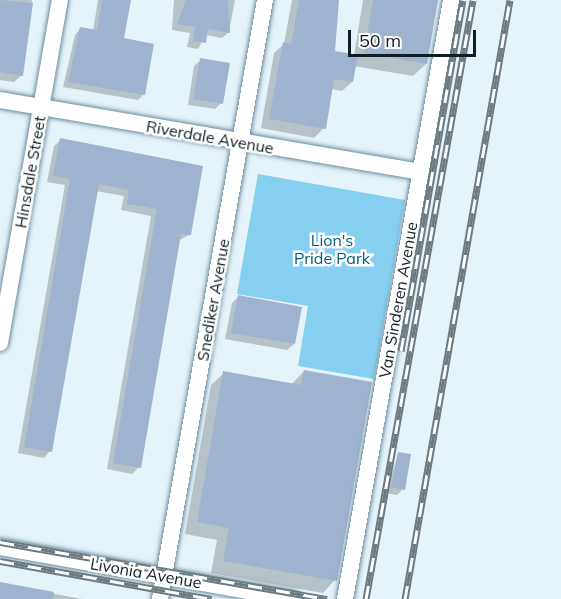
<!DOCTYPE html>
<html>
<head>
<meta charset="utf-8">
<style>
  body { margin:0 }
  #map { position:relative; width:561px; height:599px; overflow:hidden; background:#e5f3fa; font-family:Mulish,sans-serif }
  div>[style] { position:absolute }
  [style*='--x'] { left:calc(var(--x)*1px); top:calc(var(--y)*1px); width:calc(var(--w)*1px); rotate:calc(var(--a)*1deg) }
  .green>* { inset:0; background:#87cff1 }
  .shadow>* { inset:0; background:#0003 }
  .building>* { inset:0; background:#9fb3ce }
  .roads { filter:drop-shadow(0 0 2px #6b8d9e) drop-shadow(0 0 2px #6b8d9e) }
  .minor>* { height:16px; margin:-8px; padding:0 8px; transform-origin:8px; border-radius:8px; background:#fff }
  .rail>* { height:7px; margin-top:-3.5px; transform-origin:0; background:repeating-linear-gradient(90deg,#fefefe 0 14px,#6c7a80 0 28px); box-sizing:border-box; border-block:2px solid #6c7a80 }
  span { translate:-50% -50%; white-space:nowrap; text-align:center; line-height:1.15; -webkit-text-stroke:5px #fefefe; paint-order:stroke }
  .street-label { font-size:16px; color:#101e24 }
  .park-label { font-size:16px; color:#04607f }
  .scale { position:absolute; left:348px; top:30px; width:128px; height:27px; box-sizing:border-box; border:3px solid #101e24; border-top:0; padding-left:8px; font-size:18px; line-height:21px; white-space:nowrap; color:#101e24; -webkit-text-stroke:4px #fefefe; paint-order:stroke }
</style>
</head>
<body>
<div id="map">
  <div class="green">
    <div style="clip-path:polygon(258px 174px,405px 200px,374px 379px,298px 366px,308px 306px,237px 294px)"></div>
  </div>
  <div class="shadow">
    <div style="clip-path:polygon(0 0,32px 0,22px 75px,14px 82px,0 80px)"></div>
    <div style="clip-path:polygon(98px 0,130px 0,123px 40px,144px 94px,138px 100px,63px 87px,75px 35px,80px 29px,93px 31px)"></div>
    <div style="clip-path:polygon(174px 0,235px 0,229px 32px,222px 38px,206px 35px,198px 49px,187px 47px,190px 33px,172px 30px)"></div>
    <div style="clip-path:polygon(292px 0,338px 0,333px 52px,354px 56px,363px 0,437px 0,426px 64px,413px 76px,354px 66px,352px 82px,342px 91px,331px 89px,324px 128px,314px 138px,261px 128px,274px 53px,284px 44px)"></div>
    <div style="clip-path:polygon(201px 60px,221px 103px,215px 109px,188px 105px,194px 66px)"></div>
    <div style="clip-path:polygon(61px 140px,201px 168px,189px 235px,178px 241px,139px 467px,132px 474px,107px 469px,151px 216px,121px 210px,124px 196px,96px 191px,50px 451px,44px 458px,18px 453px,65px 185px,47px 182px,54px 146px)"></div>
    <div style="clip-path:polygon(238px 297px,294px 344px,287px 350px,225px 339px,232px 303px)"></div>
    <div style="clip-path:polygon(304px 371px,335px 580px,323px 593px,211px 573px,217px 540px,185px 534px,211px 385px,224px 373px,291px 385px)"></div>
    <div style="clip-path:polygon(398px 454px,403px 489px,397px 495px,386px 493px)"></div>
    <div style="clip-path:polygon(0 584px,82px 599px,0 599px)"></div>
  </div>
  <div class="building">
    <div style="clip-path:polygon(0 0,33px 3px,23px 76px,0 72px)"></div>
    <div style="clip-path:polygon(102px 0,131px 0,124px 38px,154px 44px,145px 95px,68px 82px,80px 27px,97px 30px)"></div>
    <div style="clip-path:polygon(186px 0,228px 0,230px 33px,208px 29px,206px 43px,193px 41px,195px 27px,177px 24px)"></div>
    <div style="clip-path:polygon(299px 0,339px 0,335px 51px,358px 55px,353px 82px,334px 79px,326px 129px,269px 119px,283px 42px,291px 44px)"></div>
    <div style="clip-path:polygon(373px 0,438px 0,427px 64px,364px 53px)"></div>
    <div style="clip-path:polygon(200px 58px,230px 63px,223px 104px,193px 99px)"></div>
    <div style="clip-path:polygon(60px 138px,203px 166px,191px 235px,181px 234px,141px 468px,113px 463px,157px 209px,127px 204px,129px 190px,99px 184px,52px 452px,24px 447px,70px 179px,53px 176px)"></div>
    <div style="clip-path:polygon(238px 295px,302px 307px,295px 344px,231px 333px)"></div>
    <div style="clip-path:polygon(304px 370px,372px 382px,337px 581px,223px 561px,229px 528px,197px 522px,223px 371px,301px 385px)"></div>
    <div style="clip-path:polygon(398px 452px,411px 454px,405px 490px,391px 487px)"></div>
    <div style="clip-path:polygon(0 582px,54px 592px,53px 599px,0 599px)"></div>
  </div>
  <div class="roads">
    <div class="minor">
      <div style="--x:0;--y:100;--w:427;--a:9.7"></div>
      <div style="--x:0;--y:343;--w:348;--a:-80.1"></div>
      <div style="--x:0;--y:547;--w:297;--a:10.1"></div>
      <div style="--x:160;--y:599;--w:608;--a:-80.06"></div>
      <div style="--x:345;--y:599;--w:608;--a:-79.96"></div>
    </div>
  </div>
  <div class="rail">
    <div style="--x:401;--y:351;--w:356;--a:-80"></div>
    <div style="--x:0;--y:542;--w:332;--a:9.9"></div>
    <div style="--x:0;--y:561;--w:215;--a:10.2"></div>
    <div style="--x:366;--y:599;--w:608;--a:-79.87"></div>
    <div style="--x:405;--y:599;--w:608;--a:-80.06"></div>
  </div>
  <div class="street-label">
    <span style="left:210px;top:137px;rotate:10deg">Riverdale Avenue</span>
    <span style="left:30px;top:172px;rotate:-80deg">Hinsdale Street</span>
    <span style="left:213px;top:300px;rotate:-80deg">Snediker Avenue</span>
    <span style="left:398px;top:300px;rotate:-80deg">Van Sinderen Avenue</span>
    <span style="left:146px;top:573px;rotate:10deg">Livonia Avenue</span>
  </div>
  <div class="park-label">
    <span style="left:332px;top:249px">Lion's<br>Pride Park</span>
  </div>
  <div class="scale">50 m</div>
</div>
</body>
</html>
